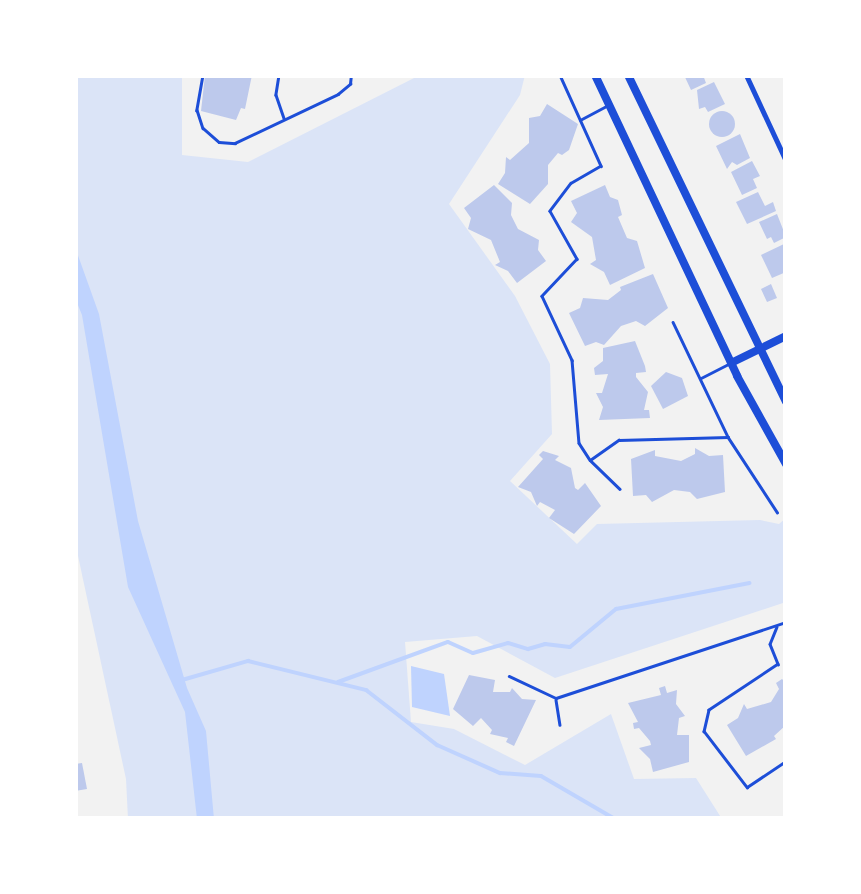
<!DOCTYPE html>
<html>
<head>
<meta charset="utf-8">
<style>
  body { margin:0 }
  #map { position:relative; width:861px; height:894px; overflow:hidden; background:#f2f2f2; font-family:"Noto Sans",sans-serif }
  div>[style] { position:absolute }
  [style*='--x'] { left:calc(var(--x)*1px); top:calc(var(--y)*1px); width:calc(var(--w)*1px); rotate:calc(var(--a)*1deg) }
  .green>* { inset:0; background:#dbe4f7 }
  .water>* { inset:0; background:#bfd3fe }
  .stream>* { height:4px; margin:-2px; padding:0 2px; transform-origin:2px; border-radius:2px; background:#bfd3fe }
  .building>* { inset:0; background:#bdc9ec }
  .round { border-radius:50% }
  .service>* { height:2.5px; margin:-1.25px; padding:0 1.25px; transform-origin:1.25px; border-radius:1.25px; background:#1d4ed8 }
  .minor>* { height:5px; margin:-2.5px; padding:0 2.5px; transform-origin:2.5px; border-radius:2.5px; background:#1d4ed8 }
  .tertiary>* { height:8px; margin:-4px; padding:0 4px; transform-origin:4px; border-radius:4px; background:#1d4ed8 }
  .secondary>* { height:8px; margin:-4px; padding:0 4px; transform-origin:4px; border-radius:4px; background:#1d4ed8 }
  span { translate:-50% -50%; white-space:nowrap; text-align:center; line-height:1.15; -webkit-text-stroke:9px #fff; paint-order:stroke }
  .frame { position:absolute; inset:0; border:78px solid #fff; pointer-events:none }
</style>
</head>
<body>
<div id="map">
  <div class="green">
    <div style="clip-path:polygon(75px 75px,182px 75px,182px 155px,248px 162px,420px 75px,525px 75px,520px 95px,449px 204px,515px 296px,550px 364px,552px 434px,510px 481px,577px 544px,597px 524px,760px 520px,779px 524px,786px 518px,786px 602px,555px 678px,477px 636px,405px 642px,411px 722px,454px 729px,525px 765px,611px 714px,634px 779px,696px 778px,722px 819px,128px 819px,126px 779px,75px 542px)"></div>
  </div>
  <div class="water">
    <div style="clip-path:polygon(75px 247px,99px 314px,138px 521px,187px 688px,206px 731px,214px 819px,197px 819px,185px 712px,128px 587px,82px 315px,75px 298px)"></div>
    <div style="clip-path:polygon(411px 666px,444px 674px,450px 716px,412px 707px)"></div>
  </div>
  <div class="stream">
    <div style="--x:182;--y:680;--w:69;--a:-16.1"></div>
    <div style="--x:248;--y:661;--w:122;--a:13.8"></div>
    <div style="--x:366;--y:690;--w:90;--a:37.8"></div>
    <div style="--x:437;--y:745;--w:69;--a:24"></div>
    <div style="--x:500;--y:773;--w:41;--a:4.2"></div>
    <div style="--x:541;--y:776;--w:86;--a:30.2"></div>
    <div style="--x:338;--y:682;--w:117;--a:-20"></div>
    <div style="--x:448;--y:642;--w:27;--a:24"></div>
    <div style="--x:473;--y:653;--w:36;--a:-16"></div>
    <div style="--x:508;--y:643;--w:21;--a:17"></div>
    <div style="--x:528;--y:649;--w:18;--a:-16"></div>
    <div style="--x:545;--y:644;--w:25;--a:7"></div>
    <div style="--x:570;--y:647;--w:60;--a:-39.6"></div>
    <div style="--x:616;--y:609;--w:136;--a:-11"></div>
  </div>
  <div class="building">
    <div style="clip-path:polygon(205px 75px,252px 75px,245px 109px,241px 108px,236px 120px,201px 111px)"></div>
    <div style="clip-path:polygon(684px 75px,703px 75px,706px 83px,691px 90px)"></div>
    <div style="clip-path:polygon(714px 82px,725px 104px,708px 112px,705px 107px,699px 109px,697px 90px)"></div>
    <div style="clip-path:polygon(547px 104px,578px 124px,569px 150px,562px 155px,558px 153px,548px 165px,548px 184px,530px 204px,498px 184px,505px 173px,506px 157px,510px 160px,529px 143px,529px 118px,540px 116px)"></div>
    <div class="round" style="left:709px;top:111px;width:26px;height:26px"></div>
    <div style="clip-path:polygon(740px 134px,750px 158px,737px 165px,732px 162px,727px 169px,716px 146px)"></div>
    <div style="clip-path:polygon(752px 161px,760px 176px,753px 179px,757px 188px,742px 195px,731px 172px)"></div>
    <div style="clip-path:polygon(494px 185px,512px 203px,511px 215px,518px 229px,539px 240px,538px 250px,546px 261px,517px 283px,508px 271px,495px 265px,500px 262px,491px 240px,468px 229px,471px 218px,464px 208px)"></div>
    <div style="clip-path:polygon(605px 185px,610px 197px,618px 200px,622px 215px,618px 217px,627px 238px,637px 241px,645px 268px,610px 285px,604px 272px,590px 264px,596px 260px,592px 237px,571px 222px,577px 213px,571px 201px)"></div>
    <div style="clip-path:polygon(758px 192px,765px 206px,773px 202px,776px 211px,747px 224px,736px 202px)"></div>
    <div style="clip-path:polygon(777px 214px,786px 237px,774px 243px,771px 237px,767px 239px,759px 222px)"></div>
    <div style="clip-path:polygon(784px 244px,786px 272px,772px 278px,761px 255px)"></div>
    <div style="clip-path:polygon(653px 274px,668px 308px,645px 326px,636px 321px,621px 326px,604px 345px,596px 342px,585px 346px,569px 313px,580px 308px,583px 298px,608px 300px,621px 290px,620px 287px)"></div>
    <div style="clip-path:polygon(771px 284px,777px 298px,767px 302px,761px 289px)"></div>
    <div style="clip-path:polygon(635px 341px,645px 366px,646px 372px,636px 373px,636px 377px,648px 392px,644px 410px,649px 410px,650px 418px,599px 420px,603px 407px,596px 393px,602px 393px,608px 374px,595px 375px,594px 368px,603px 361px,603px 348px)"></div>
    <div style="clip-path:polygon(666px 372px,682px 378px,688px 396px,663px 409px,651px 386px)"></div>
    <div style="clip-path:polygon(695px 448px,709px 456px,723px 455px,725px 492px,697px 499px,690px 492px,674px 490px,652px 502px,646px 495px,633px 496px,631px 459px,655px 450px,655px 456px,681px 461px,695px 454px)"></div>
    <div style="clip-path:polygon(543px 451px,559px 456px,555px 460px,571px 468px,575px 488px,578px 490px,585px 483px,601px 506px,574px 534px,549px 518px,555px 510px,540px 502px,537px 506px,531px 492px,518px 487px,543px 459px,539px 455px)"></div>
    <div style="clip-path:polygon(469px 675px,495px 680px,493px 692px,510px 692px,512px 688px,522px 699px,536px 700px,514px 746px,506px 742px,508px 738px,490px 734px,492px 730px,481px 718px,473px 726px,453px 709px)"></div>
    <div style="clip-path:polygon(782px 679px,786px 683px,786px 725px,774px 736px,776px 739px,746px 756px,727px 725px,738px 718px,744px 704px,747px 709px,771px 702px,779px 689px,776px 683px)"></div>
    <div style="clip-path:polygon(665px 686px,667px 693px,677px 690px,676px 704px,685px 716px,679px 718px,677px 735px,689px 735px,689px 762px,653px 772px,650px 759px,639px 748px,651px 745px,650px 741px,639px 728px,634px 729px,633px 723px,638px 722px,628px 703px,661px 695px,659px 688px)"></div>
    <div style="clip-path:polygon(82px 763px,87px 789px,75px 791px,75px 764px)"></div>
  </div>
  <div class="service">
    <div style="--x:203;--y:75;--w:36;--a:100"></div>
    <div style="--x:197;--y:110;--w:19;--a:72"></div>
    <div style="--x:203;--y:128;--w:21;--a:41"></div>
    <div style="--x:219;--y:142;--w:16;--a:4"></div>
    <div style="--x:235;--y:143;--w:114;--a:-25.4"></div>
    <div style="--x:338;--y:94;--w:16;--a:-40"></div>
    <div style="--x:350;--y:84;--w:9;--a:-84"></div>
    <div style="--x:279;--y:75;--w:20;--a:99"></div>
    <div style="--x:276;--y:95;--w:24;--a:71"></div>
    <div style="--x:560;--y:75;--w:100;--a:65.7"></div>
    <div style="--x:601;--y:166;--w:34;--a:150"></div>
    <div style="--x:571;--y:183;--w:35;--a:127"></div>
    <div style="--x:550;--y:211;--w:55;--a:60.6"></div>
    <div style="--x:577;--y:259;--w:51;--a:133.4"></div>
    <div style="--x:542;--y:296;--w:71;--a:64.9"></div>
    <div style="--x:572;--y:360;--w:83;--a:85.2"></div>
    <div style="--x:579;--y:443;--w:20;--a:57"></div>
    <div style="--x:590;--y:460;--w:35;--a:-35"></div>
    <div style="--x:619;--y:440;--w:109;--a:-1.6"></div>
    <div style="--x:580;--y:120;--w:32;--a:-28"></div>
    <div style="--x:673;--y:322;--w:127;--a:64.4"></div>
    <div style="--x:728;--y:437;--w:90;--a:56.8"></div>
    <div style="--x:701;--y:378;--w:33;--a:-27"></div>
    <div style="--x:591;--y:461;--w:40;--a:44"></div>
    <div style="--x:777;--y:627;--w:18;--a:112"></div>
    <div style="--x:770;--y:644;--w:22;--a:68"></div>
    <div style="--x:778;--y:664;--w:83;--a:146.3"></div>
    <div style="--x:709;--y:710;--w:22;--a:103"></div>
    <div style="--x:704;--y:731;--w:71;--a:52.5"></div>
    <div style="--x:747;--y:787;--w:47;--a:-33.7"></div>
    <div style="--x:509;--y:676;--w:52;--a:25.1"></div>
    <div style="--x:556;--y:698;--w:242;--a:-18.3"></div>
    <div style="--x:556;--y:700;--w:25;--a:81"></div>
  </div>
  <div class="minor">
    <div style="--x:746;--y:75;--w:95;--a:65.1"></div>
  </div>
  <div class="tertiary">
    <div style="--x:731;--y:363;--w:61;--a:-26.1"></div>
  </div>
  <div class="secondary">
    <div style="--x:595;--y:75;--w:333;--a:64.7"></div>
    <div style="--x:737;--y:376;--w:101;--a:60.9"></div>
    <div style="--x:628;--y:75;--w:363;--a:64.2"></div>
  </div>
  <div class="frame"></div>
</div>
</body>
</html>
